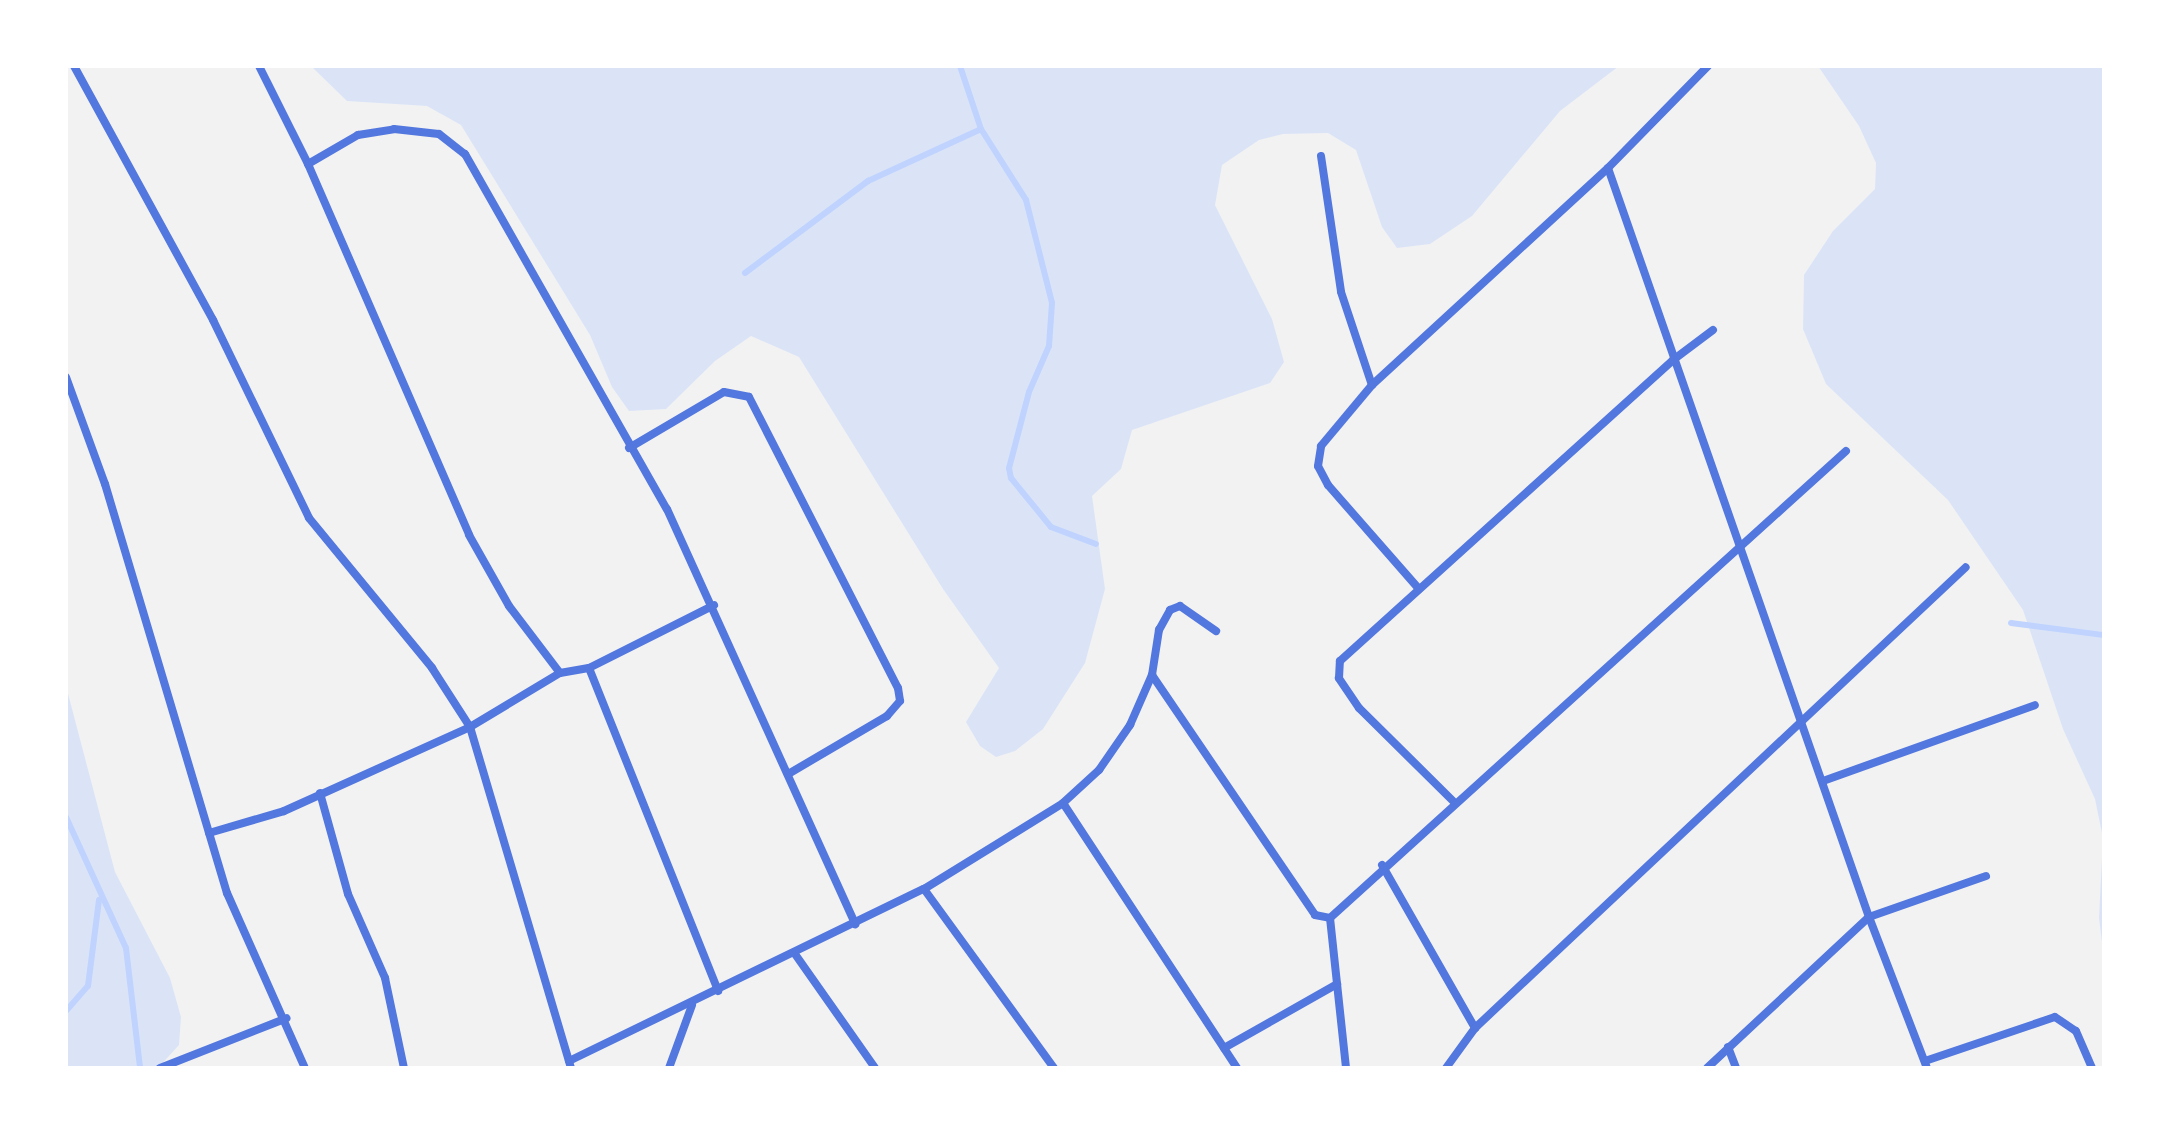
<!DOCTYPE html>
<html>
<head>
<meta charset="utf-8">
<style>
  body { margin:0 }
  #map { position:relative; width:2170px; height:1134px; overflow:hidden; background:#f2f2f2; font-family:"Fira Sans",sans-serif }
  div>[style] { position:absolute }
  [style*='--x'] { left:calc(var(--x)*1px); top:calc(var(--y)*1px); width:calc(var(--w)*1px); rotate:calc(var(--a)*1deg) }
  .green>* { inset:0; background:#dbe4f7 }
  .stream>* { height:6px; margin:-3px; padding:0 3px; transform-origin:3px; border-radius:3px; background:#bfd3fe }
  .minor>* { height:8px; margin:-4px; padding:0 4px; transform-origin:4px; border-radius:4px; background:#5277de }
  span { translate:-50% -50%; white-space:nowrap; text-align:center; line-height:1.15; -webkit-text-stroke:6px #fff; paint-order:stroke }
  .frame { position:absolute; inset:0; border:68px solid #fff; pointer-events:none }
</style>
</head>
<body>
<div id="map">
  <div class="green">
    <div style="clip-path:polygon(311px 66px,1619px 66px,1560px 111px,1472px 216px,1430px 244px,1397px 248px,1382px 227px,1356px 150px,1328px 133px,1283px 134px,1259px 140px,1222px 165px,1215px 205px,1272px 319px,1284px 362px,1270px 383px,1132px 430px,1121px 469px,1092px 496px,1105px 589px,1085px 663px,1043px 729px,1015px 751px,996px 757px,980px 746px,966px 722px,999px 668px,943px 589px,799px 357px,751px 336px,715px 361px,666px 409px,629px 411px,612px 387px,590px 335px,461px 125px,427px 106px,347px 101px)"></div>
    <div style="clip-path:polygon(1818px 66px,2104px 66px,2104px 958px,2099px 918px,2103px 838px,2095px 799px,2063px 729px,2023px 610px,1948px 500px,1826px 384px,1803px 329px,1804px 275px,1833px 231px,1875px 189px,1876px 163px,1859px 126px)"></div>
    <div style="clip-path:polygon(66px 686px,115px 872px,170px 978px,181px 1017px,179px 1045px,158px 1068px,66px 1068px)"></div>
  </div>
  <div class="stream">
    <div style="--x:960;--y:66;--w:66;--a:71.6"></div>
    <div style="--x:981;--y:129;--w:84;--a:57.6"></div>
    <div style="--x:1026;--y:200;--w:106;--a:75.8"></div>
    <div style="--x:1052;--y:303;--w:43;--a:94"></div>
    <div style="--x:1049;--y:346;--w:50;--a:113.5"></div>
    <div style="--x:1029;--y:392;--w:79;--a:104.7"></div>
    <div style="--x:1009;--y:468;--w:10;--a:79"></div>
    <div style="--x:1011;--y:478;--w:63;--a:50.8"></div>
    <div style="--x:1051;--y:527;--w:48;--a:20.7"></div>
    <div style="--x:745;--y:273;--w:154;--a:-36.8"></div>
    <div style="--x:868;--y:181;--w:124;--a:-24.7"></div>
    <div style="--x:2011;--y:623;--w:94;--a:7.4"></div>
    <div style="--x:66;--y:817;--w:144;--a:65.4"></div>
    <div style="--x:126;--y:948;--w:121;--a:83.3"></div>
    <div style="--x:66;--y:1011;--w:33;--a:-49"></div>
    <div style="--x:88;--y:986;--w:87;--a:-82.7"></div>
  </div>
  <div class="minor">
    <div style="--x:74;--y:66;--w:290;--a:61.3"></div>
    <div style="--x:213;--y:320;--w:220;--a:64.1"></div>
    <div style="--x:309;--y:518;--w:194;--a:50.6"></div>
    <div style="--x:432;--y:668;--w:70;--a:57.2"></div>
    <div style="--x:470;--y:727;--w:356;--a:73.5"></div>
    <div style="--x:259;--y:66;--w:110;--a:63.4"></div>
    <div style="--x:308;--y:164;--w:404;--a:66.5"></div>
    <div style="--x:469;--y:535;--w:81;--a:60.6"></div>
    <div style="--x:509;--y:606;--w:84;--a:52.7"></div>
    <div style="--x:1321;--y:156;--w:137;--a:81.6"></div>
    <div style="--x:1341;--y:292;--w:98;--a:71.6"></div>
    <div style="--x:308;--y:164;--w:58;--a:-30.1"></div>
    <div style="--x:358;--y:135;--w:36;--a:-9"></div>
    <div style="--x:394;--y:129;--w:45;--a:6.3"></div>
    <div style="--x:439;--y:134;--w:33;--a:38"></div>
    <div style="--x:465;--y:154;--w:408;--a:60.4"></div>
    <div style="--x:667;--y:509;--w:456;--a:65.6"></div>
    <div style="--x:1608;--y:168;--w:793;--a:70.79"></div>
    <div style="--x:1869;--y:917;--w:162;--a:69"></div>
    <div style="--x:66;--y:377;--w:114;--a:70"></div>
    <div style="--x:105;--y:484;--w:427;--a:73.4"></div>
    <div style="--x:227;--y:893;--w:192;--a:66"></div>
    <div style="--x:629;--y:448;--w:110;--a:-30.5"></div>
    <div style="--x:724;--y:392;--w:25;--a:11"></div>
    <div style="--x:749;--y:397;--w:327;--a:62.9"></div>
    <div style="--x:898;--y:688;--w:13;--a:81"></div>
    <div style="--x:900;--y:701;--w:20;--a:131"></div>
    <div style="--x:887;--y:716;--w:115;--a:149.6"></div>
    <div style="--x:1419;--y:589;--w:138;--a:-131.2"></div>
    <div style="--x:1328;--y:485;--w:21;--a:-118"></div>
    <div style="--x:1318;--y:466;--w:20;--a:-81"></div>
    <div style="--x:1321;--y:446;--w:80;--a:-50.1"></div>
    <div style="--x:1372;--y:385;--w:321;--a:-42.6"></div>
    <div style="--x:1608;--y:168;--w:143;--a:-45.6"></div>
    <div style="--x:589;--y:668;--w:348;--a:68.2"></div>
    <div style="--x:1152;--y:675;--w:290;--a:55.8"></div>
    <div style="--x:1315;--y:915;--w:15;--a:11"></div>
    <div style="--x:1823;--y:781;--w:225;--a:-19.7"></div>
    <div style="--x:320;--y:793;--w:105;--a:74.5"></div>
    <div style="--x:348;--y:894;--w:92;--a:66.2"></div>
    <div style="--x:385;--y:978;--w:92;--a:78.1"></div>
    <div style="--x:1453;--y:801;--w:132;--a:-135.3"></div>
    <div style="--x:1359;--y:708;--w:36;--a:-124"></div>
    <div style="--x:1339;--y:678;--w:17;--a:-87"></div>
    <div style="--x:1340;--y:661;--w:449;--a:-42.1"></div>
    <div style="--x:1673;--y:360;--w:50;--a:-36.9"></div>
    <div style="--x:1063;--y:803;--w:317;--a:56.7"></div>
    <div style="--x:209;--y:833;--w:78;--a:-16.3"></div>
    <div style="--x:284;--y:811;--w:204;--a:-24.3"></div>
    <div style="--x:470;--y:727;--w:105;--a:-31"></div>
    <div style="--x:560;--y:673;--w:29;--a:-10"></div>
    <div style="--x:589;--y:668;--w:140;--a:-26.7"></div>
    <div style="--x:1382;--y:865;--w:188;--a:60.3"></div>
    <div style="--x:924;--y:889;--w:221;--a:54"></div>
    <div style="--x:1330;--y:918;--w:696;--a:-42.15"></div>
    <div style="--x:1330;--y:918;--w:151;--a:83.9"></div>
    <div style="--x:795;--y:954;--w:139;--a:54.9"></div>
    <div style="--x:1728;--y:1047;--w:22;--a:69"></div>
    <div style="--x:1224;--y:1048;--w:130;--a:-29.5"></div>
    <div style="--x:569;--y:1061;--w:394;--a:-25.9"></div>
    <div style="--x:924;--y:889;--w:163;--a:-31.7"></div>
    <div style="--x:1063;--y:803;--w:49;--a:-42.5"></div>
    <div style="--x:1099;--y:770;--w:55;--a:-55.4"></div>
    <div style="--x:1130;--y:725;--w:55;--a:-66.3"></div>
    <div style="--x:1152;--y:675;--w:46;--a:-81.2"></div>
    <div style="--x:1159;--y:630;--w:23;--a:-61"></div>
    <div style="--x:1170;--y:610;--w:11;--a:-22"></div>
    <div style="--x:1180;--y:606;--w:44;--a:34.8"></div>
    <div style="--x:1925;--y:1061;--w:137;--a:-18.7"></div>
    <div style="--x:2055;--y:1017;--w:25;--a:34"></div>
    <div style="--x:2076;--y:1031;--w:40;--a:66.6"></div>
    <div style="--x:160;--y:1068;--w:136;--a:-21.5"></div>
    <div style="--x:669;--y:1068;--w:67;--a:-69.9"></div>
    <div style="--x:1446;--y:1068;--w:49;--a:-54.1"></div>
    <div style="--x:1475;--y:1028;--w:673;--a:-43.2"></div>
    <div style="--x:1707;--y:1068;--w:221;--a:-43"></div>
    <div style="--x:1869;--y:917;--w:124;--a:-19.3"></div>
  </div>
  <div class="frame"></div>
</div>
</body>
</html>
